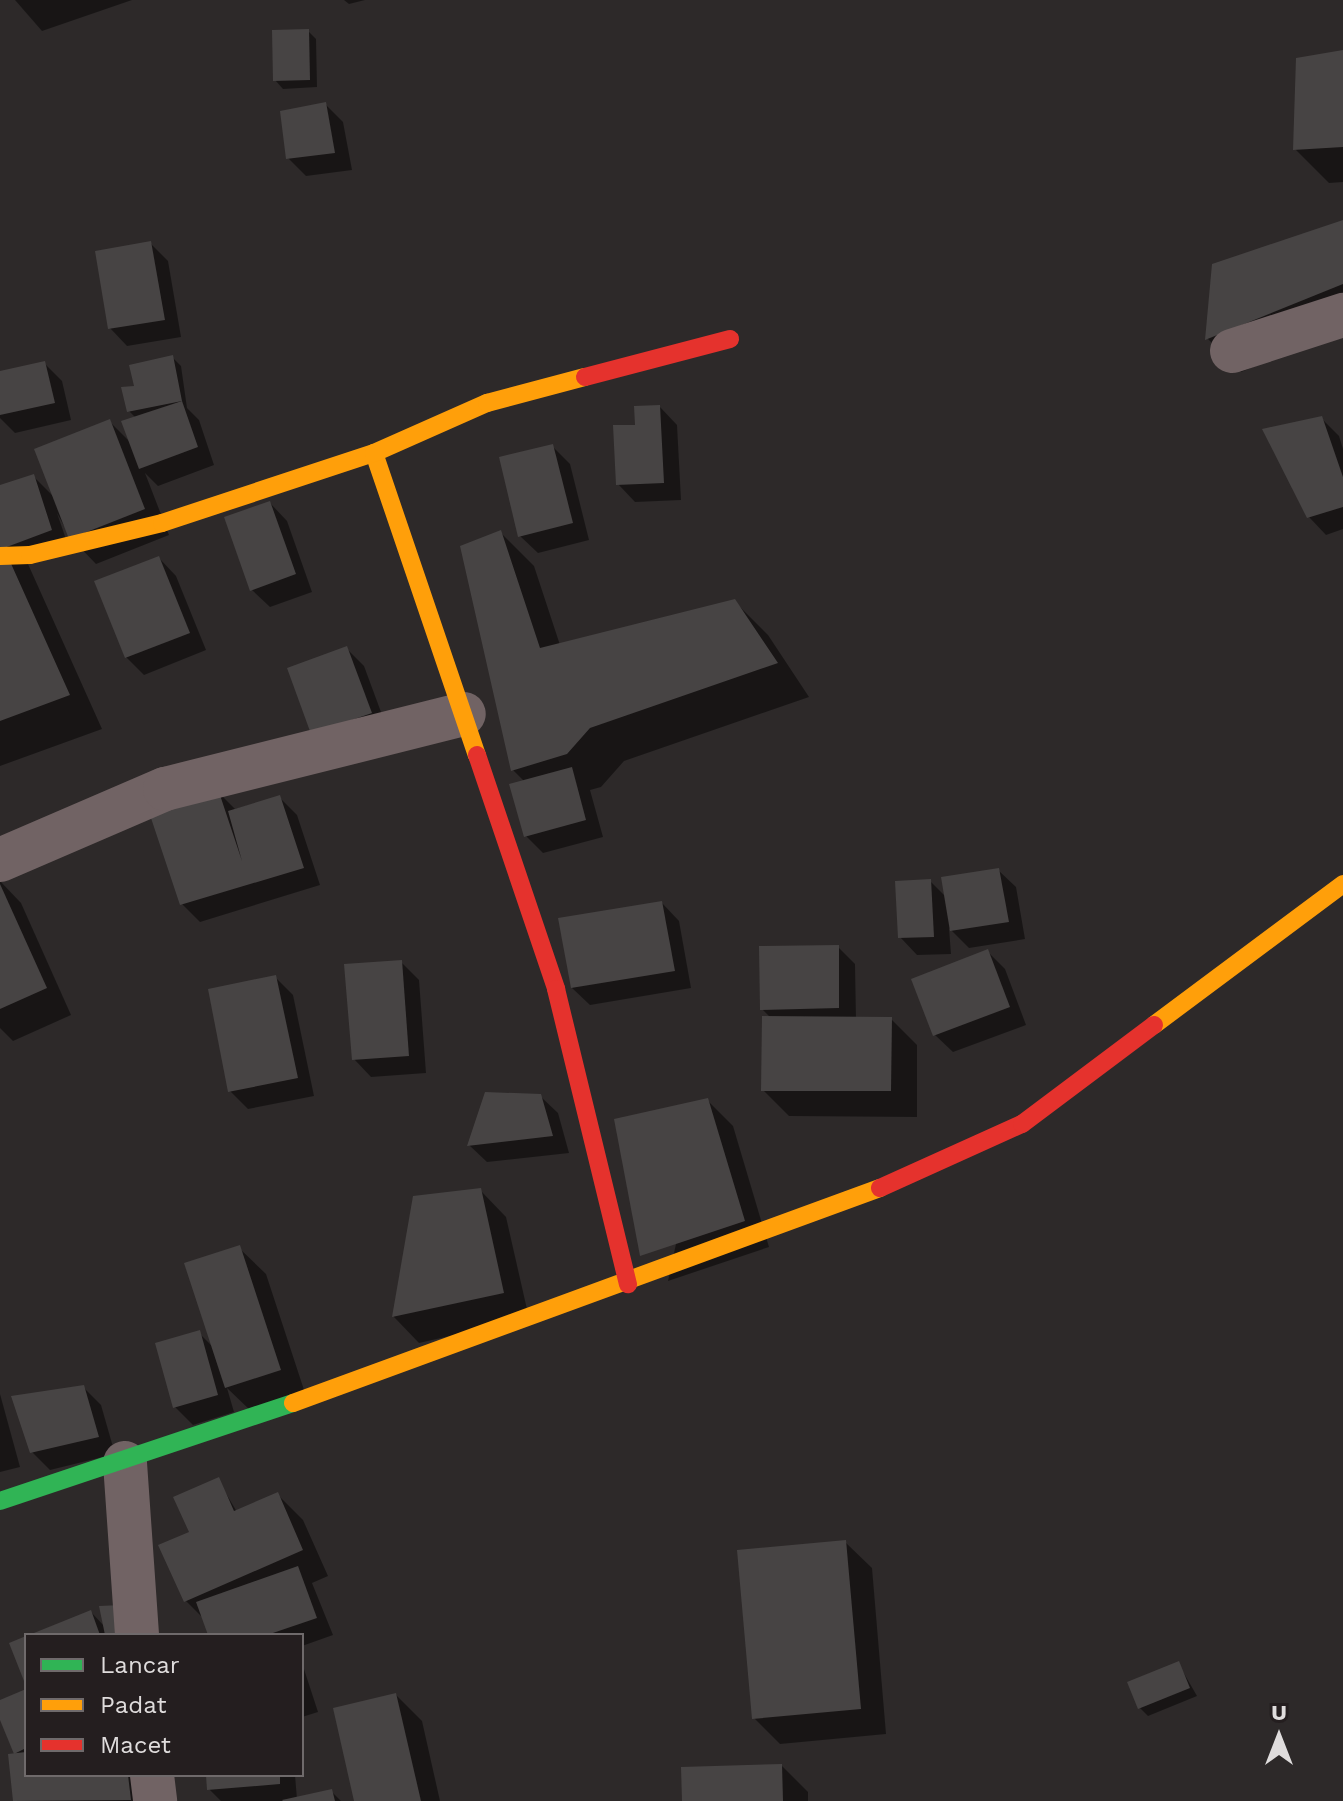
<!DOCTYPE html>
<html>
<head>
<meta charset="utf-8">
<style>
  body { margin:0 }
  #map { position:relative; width:1343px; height:1801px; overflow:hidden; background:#2d2929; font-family:"Work Sans",sans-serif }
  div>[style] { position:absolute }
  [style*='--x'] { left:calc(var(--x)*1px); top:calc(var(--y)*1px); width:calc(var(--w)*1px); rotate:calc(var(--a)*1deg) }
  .shadow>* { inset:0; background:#0007 }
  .building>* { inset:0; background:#474444 }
  .street>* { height:44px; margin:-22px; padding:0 22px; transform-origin:22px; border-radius:22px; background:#716364 }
  .fast>* { height:18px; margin:-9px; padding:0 9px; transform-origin:9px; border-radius:9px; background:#30b455 }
  .slow>* { height:18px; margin:-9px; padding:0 9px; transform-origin:9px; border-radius:9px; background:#ff9f0a }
  .jam>* { height:18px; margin:-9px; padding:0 9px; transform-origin:9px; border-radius:9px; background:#e5322d }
  span { translate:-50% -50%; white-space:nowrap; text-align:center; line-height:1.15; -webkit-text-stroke:8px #241e1f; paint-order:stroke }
  .legend { position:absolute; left:24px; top:1633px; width:280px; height:144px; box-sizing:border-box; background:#241e1f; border:2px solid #6f6a6b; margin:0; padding:10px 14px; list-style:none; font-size:24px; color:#dfdcdc }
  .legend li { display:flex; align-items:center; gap:16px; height:40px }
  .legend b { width:40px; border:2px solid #6f6a6b }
  .north { position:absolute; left:1239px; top:1697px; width:80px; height:80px; -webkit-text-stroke:6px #241e1f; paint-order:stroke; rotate:0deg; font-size:22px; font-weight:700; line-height:32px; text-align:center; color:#dfdcdc }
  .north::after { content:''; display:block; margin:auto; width:28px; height:36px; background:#dfdcdc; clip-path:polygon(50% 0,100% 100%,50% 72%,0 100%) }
</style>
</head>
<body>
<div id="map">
  <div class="shadow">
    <div style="clip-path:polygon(15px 0,132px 0,42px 31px)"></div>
    <div style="clip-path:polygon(344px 0,365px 0,349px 4px)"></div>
    <div style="clip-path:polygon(308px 31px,316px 39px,317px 87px,283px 89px,275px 80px)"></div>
    <div style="clip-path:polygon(1343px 52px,1343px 182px,1329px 183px,1295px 149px)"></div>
    <div style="clip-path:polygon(326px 105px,343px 122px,352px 170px,306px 176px,288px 158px)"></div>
    <div style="clip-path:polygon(1343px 222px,1343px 331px,1241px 372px,1208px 339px,1214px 265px)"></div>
    <div style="clip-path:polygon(150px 243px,168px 261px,181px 337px,127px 346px,110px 328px)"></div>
    <div style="clip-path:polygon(172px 357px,181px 366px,187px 408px,199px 420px,214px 465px,158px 486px,145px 473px,169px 535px,96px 564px,70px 537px,57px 513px,69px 548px,28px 564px,102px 729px,0 766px,0 487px,33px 476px,55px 498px,109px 421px,131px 443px,136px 418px,129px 411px,136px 388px)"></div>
    <div style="clip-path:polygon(45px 364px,62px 381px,71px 420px,15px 433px,0 418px,0 373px)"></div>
    <div style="clip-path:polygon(660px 407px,677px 425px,681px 500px,635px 502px,618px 484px,637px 427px)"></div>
    <div style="clip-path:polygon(1321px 418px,1339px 436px,1343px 449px,1343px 529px,1326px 535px,1309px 517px)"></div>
    <div style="clip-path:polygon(552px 446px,570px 464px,589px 540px,538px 553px,520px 536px)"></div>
    <div style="clip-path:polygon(270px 503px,287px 521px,312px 592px,270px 607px,252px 590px)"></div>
    <div style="clip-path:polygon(501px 533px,534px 566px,560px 645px,734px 601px,768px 635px,809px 697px,624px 761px,601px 787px,590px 790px,603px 837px,543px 853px,526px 836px,525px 782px,513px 770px)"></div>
    <div style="clip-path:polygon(159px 558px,176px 576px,206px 650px,144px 675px,126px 657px)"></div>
    <div style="clip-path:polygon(346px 648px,364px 666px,388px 731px,331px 751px)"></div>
    <div style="clip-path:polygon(218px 792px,235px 809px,279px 797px,297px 815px,320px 885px,200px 922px,182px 904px)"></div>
    <div style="clip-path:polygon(998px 870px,1016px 887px,1025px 939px,969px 948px,949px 928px,951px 954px,917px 955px,900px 937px,930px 881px,946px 897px)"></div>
    <div style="clip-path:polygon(0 881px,21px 903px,71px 1015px,13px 1041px,0 1028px)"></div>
    <div style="clip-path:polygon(662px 903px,679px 921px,691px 988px,590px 1005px,572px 988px)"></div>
    <div style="clip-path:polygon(838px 947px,855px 964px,856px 1019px,891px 1019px,917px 1045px,917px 1117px,789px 1116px,763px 1090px,771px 1018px,762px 1009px)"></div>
    <div style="clip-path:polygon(988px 952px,1005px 969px,1026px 1025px,953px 1052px,935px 1035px)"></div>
    <div style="clip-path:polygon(401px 962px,419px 980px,426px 1073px,371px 1077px,354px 1059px)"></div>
    <div style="clip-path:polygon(276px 978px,293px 995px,314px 1096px,248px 1109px,230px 1091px)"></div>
    <div style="clip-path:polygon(540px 1096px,558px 1113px,569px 1153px,487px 1162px,469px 1145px)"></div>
    <div style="clip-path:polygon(707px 1100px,733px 1126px,769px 1247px,668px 1281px)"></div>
    <div style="clip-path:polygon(480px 1190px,506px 1217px,529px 1318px,419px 1343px,394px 1317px,415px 1198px)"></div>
    <div style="clip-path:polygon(239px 1248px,266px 1274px,306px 1396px,253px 1413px,227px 1388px,234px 1412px,193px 1425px,175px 1407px,199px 1333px,214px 1348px)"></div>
    <div style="clip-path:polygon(84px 1388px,101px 1405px,115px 1454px,50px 1470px,32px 1452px)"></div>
    <div style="clip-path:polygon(0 1394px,20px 1467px,0 1472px)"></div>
    <div style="clip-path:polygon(218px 1480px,237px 1512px,277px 1494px,303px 1520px,328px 1576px,312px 1583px,333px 1635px,302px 1646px,302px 1635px,210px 1635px,205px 1620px,186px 1601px,161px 1546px,191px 1532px)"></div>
    <div style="clip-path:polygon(845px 1542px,872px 1568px,886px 1734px,780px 1744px,754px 1718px)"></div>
    <div style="clip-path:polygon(91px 1612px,105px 1627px,135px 1635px,34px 1635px)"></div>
    <div style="clip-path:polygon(302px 1663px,318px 1712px,302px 1717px)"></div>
    <div style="clip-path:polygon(1178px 1663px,1197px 1696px,1148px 1716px,1140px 1708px)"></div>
    <div style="clip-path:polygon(26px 1691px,26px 1775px,142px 1775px,145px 1801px,15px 1801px,10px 1756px,17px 1755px,0 1702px)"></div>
    <div style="clip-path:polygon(396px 1695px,422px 1721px,440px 1801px,357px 1801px)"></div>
    <div style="clip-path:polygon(782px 1766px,808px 1792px,808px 1801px,684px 1801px)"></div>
    <div style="clip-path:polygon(208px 1775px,295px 1775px,297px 1799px,331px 1791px,341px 1801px,221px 1801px,209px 1789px)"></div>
  </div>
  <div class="building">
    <div style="clip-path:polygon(309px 29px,310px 80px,273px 81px,272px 30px)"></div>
    <div style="clip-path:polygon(1343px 50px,1343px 147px,1293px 150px,1296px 58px)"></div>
    <div style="clip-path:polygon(326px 102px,335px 153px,286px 159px,280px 111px)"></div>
    <div style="clip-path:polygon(1343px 220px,1343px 284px,1205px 340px,1212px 264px)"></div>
    <div style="clip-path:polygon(151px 241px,165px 320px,108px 329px,95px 251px)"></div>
    <div style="clip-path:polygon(173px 355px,182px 401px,127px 412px,121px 387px,134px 386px,129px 365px)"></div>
    <div style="clip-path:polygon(45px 361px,55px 403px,0 415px,0 371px)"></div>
    <div style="clip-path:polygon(182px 401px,198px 447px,139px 469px,121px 421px)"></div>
    <div style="clip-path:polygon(660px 405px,664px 483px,616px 485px,613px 425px,635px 425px,634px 406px)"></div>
    <div style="clip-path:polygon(1322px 416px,1343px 477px,1343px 507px,1307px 518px,1262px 429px)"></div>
    <div style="clip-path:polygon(110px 419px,145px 509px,69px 539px,34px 449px)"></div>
    <div style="clip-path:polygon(553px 444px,573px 523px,518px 537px,499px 457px)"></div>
    <div style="clip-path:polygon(34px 474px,52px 530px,4px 548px,70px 695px,0 721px,0 485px)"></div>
    <div style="clip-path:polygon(270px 501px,296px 574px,250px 591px,224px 517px)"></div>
    <div style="clip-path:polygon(501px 530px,540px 648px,735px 599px,778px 663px,590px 728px,567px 754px,511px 771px,460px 546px)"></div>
    <div style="clip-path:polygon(159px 556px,190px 633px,125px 658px,94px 581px)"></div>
    <div style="clip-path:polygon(347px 646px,372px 713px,311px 734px,287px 668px)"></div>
    <div style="clip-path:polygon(572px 767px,586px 820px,524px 837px,509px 784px)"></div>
    <div style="clip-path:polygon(218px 789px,242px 861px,228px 811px,280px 795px,304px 868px,180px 905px,149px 812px)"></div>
    <div style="clip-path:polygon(999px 868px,1009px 922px,950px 931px,941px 877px)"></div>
    <div style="clip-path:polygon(931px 879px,934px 937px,898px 938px,895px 881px)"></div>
    <div style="clip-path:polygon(0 884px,47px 988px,0 1009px)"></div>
    <div style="clip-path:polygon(662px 901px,675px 971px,571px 988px,558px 918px)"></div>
    <div style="clip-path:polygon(839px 945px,839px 1008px,760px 1010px,759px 946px)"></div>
    <div style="clip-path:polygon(988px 949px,1010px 1007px,933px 1036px,911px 979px)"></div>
    <div style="clip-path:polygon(402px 960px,409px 1056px,352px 1060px,344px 964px)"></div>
    <div style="clip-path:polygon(276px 975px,298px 1078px,228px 1092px,208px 989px)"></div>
    <div style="clip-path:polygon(762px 1016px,892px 1017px,891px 1091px,761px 1091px)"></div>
    <div style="clip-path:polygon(485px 1092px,541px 1094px,553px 1136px,467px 1146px)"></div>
    <div style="clip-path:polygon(708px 1098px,745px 1221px,640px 1256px,614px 1119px)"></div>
    <div style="clip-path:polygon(481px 1188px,504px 1293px,392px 1317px,413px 1196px)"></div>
    <div style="clip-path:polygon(240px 1245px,281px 1370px,225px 1388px,184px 1263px)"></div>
    <div style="clip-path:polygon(200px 1330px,218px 1395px,173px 1408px,155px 1343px)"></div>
    <div style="clip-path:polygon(84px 1385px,99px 1437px,30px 1453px,11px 1396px)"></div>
    <div style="clip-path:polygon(219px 1477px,234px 1511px,278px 1492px,303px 1550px,184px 1602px,158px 1545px,189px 1532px,173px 1497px)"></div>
    <div style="clip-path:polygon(846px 1540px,861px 1709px,752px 1719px,737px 1550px)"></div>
    <div style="clip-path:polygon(298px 1566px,317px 1618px,267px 1635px,208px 1635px,196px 1602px)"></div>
    <div style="clip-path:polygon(122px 1605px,130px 1635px,105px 1635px,99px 1606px)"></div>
    <div style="clip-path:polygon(91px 1610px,100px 1635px,29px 1635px)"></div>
    <div style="clip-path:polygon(26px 1636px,26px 1686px,9px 1643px)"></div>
    <div style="clip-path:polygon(1179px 1661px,1190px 1688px,1138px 1709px,1127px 1682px)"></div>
    <div style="clip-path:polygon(26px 1689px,26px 1748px,14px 1754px,0 1720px,0 1700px)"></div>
    <div style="clip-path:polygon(396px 1693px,421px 1801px,354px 1801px,333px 1708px)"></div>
    <div style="clip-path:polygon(26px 1752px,26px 1775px,128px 1775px,131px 1800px,13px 1801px,8px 1754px)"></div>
    <div style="clip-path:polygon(782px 1764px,783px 1801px,682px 1801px,681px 1767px)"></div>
    <div style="clip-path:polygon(206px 1775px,280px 1775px,280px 1784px,207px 1790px)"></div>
    <div style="clip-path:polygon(332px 1789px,335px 1801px,283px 1801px,282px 1800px)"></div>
  </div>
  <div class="street">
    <div style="--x:1232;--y:351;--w:117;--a:-18"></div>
    <div style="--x:0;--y:860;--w:180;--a:-23.3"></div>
    <div style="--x:165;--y:789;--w:308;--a:-14.1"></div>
    <div style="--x:125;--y:1463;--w:172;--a:86"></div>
    <div style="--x:152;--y:1775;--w:26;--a:83"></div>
  </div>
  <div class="fast">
    <div style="--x:0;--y:1501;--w:309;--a:-18.5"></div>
  </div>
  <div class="slow">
    <div style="--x:374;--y:453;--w:319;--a:71.2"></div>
    <div style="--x:0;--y:556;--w:30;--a:-2"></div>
    <div style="--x:30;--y:555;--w:136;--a:-13.6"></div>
    <div style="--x:162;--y:523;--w:223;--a:-18.3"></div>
    <div style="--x:374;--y:453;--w:124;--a:-23.9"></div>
    <div style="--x:487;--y:403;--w:101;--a:-14.9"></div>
    <div style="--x:1154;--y:1025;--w:236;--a:-36.7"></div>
    <div style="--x:293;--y:1403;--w:625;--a:-20.12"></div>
  </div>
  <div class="jam">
    <div style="--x:585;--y:377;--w:150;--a:-14.7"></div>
    <div style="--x:477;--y:755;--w:247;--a:71.3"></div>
    <div style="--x:556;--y:989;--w:304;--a:76.3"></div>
    <div style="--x:880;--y:1188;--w:156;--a:-24.3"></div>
    <div style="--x:1022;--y:1124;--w:165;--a:-36.9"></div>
  </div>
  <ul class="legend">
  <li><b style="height:10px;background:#30b455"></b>Lancar</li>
  <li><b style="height:10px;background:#ff9f0a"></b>Padat</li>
  <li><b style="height:10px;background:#e5322d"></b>Macet</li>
  </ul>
  <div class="north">U</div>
</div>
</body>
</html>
